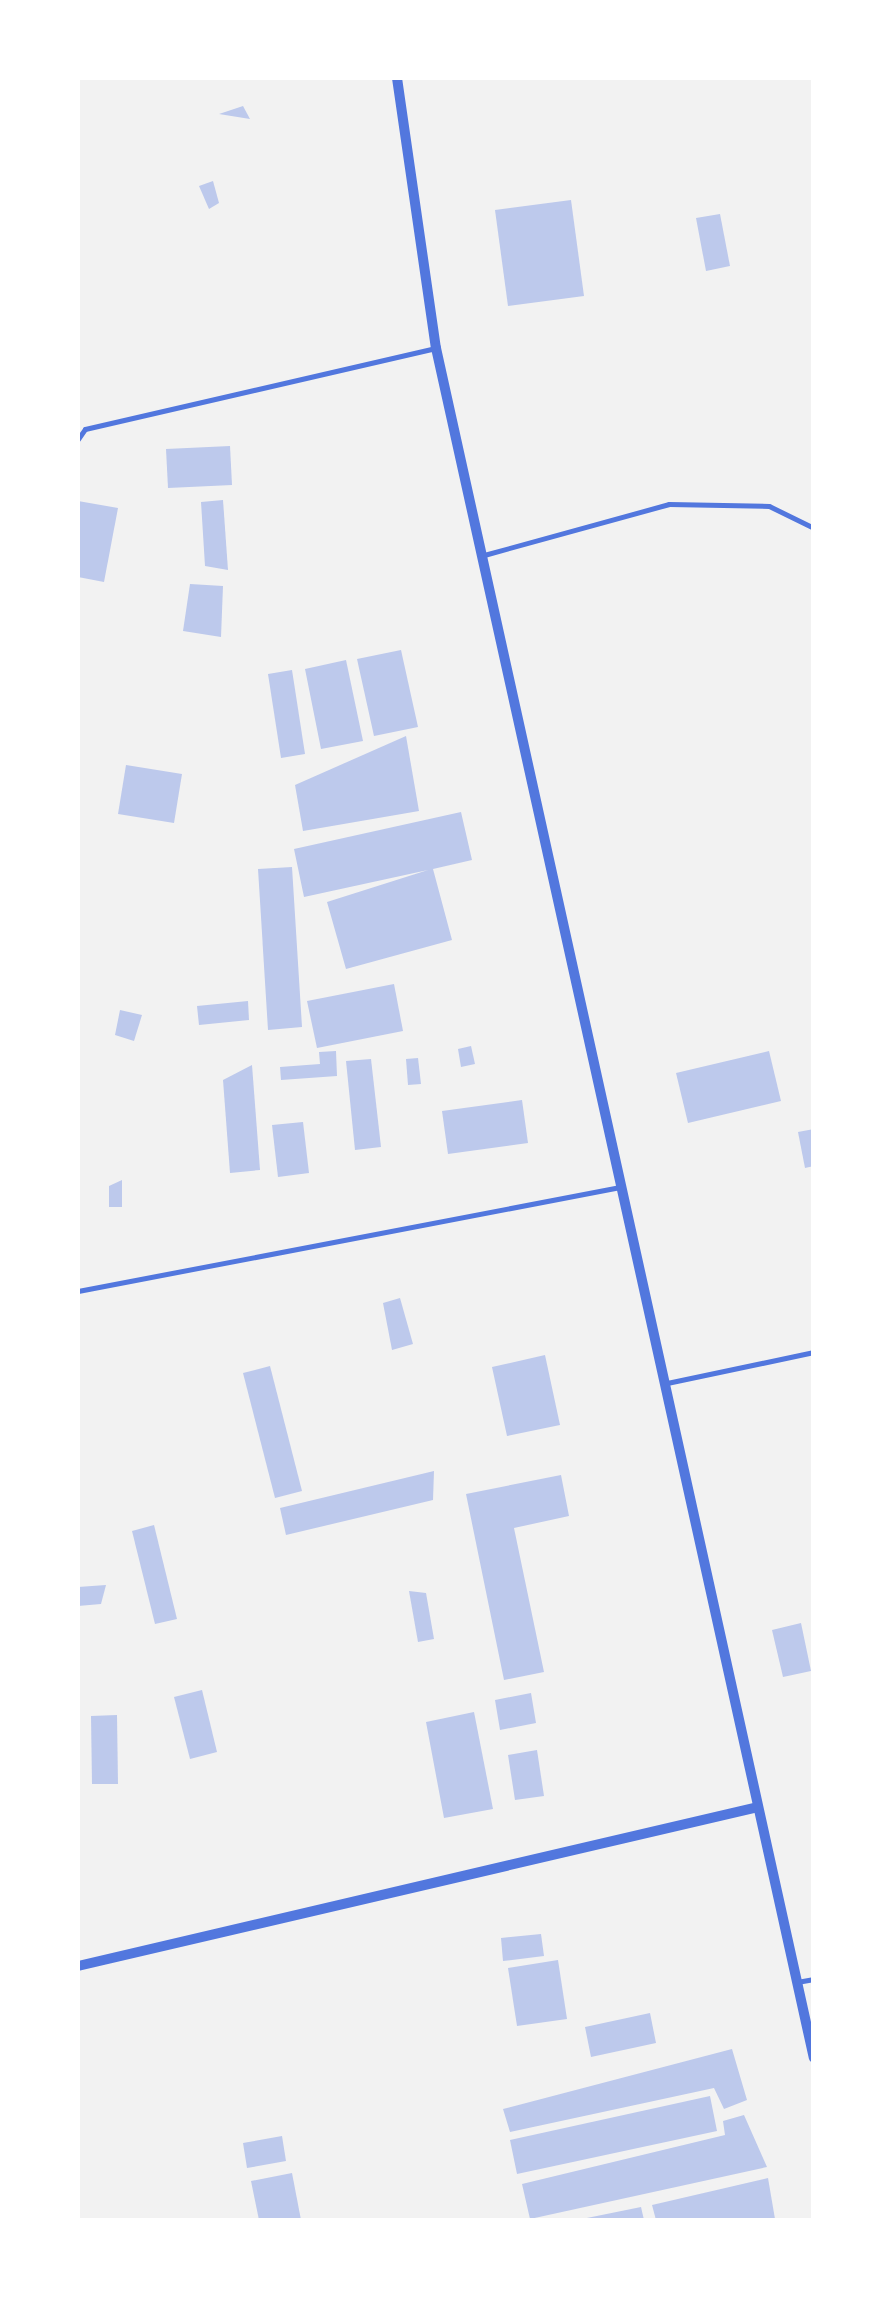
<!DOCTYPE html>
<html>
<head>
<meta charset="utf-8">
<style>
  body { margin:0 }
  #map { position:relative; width:891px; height:2298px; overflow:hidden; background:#f2f2f2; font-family:Karla,sans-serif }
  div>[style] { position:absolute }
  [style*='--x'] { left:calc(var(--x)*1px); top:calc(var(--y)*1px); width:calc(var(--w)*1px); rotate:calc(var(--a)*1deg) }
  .building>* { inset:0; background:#bdc9ec }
  .service>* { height:5px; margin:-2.5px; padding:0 2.5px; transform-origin:2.5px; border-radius:2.5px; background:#5277de }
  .minor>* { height:10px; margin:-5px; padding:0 5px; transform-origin:5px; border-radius:5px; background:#5277de }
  span { translate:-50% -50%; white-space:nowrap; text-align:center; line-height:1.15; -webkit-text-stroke:9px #fff; paint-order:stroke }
  .frame { position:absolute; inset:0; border:80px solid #fff; pointer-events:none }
</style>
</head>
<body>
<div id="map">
  <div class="building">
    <div style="clip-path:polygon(243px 106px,250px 119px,219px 114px)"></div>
    <div style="clip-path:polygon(213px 181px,219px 203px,209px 209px,199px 186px)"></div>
    <div style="clip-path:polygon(571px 200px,584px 296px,508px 306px,495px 210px)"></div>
    <div style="clip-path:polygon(720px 214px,730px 266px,706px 271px,696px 218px)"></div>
    <div style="clip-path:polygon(230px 446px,232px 485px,168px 488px,166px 449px)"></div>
    <div style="clip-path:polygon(223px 500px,228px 570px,205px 566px,201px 502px)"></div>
    <div style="clip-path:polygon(78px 501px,118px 508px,104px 582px,78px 577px)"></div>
    <div style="clip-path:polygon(190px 584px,223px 586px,221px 637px,183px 631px)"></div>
    <div style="clip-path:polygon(401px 650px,418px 727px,374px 736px,357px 659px)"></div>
    <div style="clip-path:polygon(346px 660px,363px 741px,321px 749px,305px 669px)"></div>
    <div style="clip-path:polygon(292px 670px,305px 754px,281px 758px,268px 674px)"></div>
    <div style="clip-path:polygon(406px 736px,419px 811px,303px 831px,295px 785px)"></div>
    <div style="clip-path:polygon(126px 765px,182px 774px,174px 823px,118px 814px)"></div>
    <div style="clip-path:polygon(461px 812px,472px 860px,433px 869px,452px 940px,346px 969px,327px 902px,428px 870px,304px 897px,294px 849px)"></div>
    <div style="clip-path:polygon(292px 867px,302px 1027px,268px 1030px,258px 869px)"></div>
    <div style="clip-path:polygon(394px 984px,403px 1031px,317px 1048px,307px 1001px)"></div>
    <div style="clip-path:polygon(248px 1001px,249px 1020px,199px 1025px,197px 1006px)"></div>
    <div style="clip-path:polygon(120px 1010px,142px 1015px,134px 1041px,115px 1035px)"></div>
    <div style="clip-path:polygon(471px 1046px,475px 1064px,461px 1067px,458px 1049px)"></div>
    <div style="clip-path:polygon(336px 1051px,337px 1076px,281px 1080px,280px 1067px,320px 1064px,319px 1052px)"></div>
    <div style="clip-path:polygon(769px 1051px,781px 1101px,688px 1123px,676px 1073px)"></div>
    <div style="clip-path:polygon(418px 1058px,421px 1084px,408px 1085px,406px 1059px)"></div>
    <div style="clip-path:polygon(371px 1059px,381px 1147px,355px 1150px,346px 1061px)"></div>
    <div style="clip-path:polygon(252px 1065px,260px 1170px,230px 1173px,223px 1080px)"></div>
    <div style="clip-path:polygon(522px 1100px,528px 1143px,448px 1154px,442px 1111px)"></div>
    <div style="clip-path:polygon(303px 1122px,309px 1173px,278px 1177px,272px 1125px)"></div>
    <div style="clip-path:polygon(814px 1129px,814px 1166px,805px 1168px,798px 1132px)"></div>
    <div style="clip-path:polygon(122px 1180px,122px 1207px,109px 1207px,109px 1186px)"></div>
    <div style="clip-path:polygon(400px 1298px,413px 1344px,392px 1350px,383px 1303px)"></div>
    <div style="clip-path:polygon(545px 1355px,560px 1425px,507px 1436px,492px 1367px)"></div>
    <div style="clip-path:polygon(270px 1366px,302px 1491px,275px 1498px,243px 1373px)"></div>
    <div style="clip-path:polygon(434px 1471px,433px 1500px,286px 1535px,280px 1508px)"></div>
    <div style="clip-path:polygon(561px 1475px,569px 1516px,514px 1528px,544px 1672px,504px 1680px,466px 1494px)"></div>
    <div style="clip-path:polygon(154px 1525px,177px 1619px,155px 1624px,132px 1531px)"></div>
    <div style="clip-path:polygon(106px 1585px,101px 1604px,78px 1606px,78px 1587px)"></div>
    <div style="clip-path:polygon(409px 1591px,426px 1593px,434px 1639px,418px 1642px)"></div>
    <div style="clip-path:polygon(801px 1623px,811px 1671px,783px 1677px,772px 1630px)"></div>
    <div style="clip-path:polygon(202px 1690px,217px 1752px,190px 1759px,174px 1697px)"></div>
    <div style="clip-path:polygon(531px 1693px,536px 1723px,500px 1730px,495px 1700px)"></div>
    <div style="clip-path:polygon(474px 1712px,493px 1809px,444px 1818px,426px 1722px)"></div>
    <div style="clip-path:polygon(117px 1715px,118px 1784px,92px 1784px,91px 1716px)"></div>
    <div style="clip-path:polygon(537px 1750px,544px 1796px,515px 1800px,508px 1755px)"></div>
    <div style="clip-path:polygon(541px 1934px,544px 1956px,503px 1961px,501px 1938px)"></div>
    <div style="clip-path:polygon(558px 1960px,567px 2019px,517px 2026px,508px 1968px)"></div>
    <div style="clip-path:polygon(650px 2013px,656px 2043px,591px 2057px,585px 2027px)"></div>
    <div style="clip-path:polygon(732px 2049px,747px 2100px,724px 2109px,714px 2088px,510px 2132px,503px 2109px)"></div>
    <div style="clip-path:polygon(710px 2096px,717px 2131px,517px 2174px,510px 2140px)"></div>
    <div style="clip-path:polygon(744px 2115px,767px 2167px,530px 2219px,522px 2184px,725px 2135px,723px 2121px)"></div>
    <div style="clip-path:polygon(282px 2136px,286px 2161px,247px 2168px,243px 2143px)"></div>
    <div style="clip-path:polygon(292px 2173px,301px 2220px,259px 2220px,251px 2181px)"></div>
    <div style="clip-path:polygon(768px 2178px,775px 2219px,656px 2220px,652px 2205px)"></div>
    <div style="clip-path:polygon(641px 2207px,644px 2220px,583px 2220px,582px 2219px)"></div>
  </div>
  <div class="service">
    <div style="--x:78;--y:439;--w:12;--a:-55"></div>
    <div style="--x:85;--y:429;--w:360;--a:-13"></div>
    <div style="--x:484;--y:555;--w:192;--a:-15.4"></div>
    <div style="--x:669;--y:504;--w:100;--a:1.1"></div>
    <div style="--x:769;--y:506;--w:50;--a:26.1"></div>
    <div style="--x:78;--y:1291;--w:552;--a:-10.86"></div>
    <div style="--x:667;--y:1383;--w:150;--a:-11.9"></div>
    <div style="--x:797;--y:1982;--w:17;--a:-10"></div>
  </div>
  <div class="minor">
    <div style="--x:397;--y:78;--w:273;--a:81.8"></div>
    <div style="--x:436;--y:348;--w:1751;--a:77.54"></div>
    <div style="--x:78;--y:1966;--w:698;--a:-13.16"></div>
  </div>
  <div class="frame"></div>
</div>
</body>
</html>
